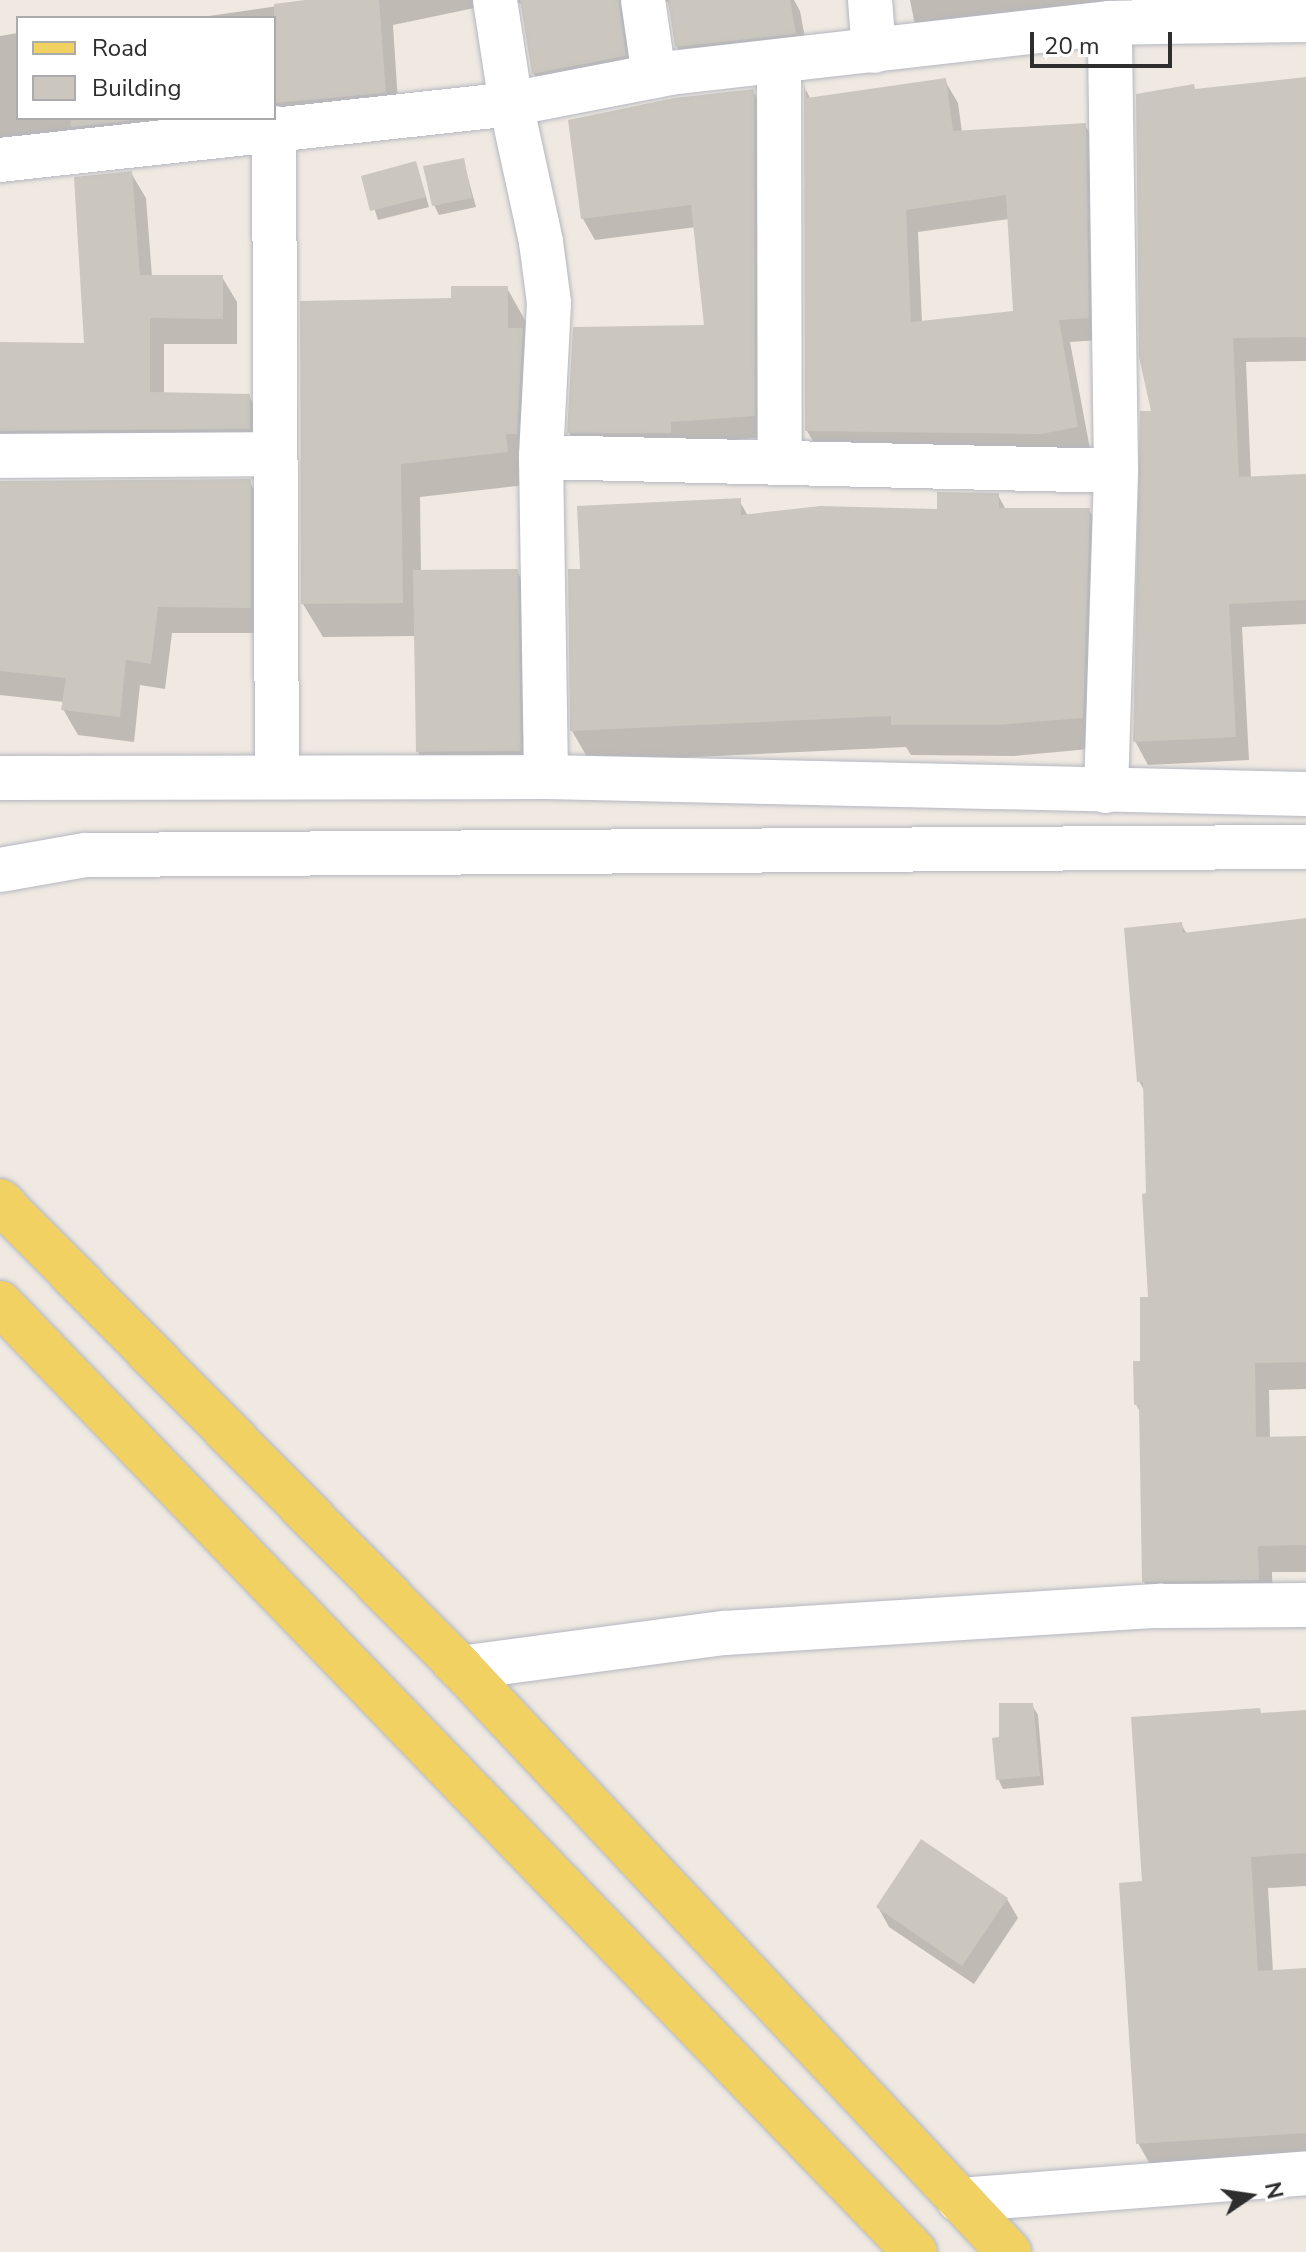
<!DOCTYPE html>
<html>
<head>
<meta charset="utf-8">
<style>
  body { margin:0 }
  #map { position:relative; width:1306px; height:2252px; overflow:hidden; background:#efe9e1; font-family:"Nunito Sans",sans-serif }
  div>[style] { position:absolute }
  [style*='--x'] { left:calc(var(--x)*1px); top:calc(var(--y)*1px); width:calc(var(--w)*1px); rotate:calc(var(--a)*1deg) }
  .shadow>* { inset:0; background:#0003 }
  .building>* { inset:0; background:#cbc7bf }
  .roads { filter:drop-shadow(0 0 2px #b4b7c1) drop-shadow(0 0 2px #b4b7c1) }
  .minor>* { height:44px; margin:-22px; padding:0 22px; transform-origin:22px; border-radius:22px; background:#fff }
  .major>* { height:44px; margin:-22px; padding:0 22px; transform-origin:22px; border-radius:22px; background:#f2d163 }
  span { translate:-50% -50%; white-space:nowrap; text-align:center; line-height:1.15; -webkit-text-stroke:8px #fff; paint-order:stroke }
  .legend { position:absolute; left:16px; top:16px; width:260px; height:104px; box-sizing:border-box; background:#fff; border:2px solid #ababab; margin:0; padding:10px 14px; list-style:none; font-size:24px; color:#2e2e2e }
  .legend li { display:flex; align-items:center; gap:16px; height:40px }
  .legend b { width:40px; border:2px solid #ababab }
  .north { position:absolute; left:1210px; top:2156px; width:80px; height:80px; -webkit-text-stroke:6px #fff; paint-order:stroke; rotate:77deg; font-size:22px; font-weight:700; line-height:32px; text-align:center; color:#2e2e2e }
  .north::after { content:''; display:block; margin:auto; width:28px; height:36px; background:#2e2e2e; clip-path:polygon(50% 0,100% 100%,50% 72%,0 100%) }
  .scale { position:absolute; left:1030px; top:32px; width:142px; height:36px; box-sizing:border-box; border:4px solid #2e2e2e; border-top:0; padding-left:10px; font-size:24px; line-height:28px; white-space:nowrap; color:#2e2e2e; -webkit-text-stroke:6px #fff; paint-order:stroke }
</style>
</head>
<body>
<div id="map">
  <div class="shadow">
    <div style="clip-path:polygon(319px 0,794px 0,800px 11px,809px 59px,692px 72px,677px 47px,668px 2px,656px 0,639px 82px,549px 100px,534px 74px,523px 4px,508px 1px,393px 25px,399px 118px,0 151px,0 36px,18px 33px,18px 118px,274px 118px,274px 18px,195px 18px)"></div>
    <div style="clip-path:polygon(910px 0,1114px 0,1115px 4px,929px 45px,914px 20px)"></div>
    <div style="clip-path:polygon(1306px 79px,1306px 361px,1246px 362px,1251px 479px,1306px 476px,1306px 624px,1242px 627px,1249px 760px,1148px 765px,1135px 741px,1153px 413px,1196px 91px)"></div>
    <div style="clip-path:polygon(evenodd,945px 81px,958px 103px,962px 132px,1085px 125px,1098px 147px,1101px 340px,1070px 342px,1090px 449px,820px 453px,807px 431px,806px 90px,811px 100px,945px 81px,1009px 219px,1015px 313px,922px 323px,918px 232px,1009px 219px)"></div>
    <div style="clip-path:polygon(753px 91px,765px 112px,766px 437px,581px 453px,569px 432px,706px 327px,696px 227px,595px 240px,583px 219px,570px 122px)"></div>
    <div style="clip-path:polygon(463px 160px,476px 207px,439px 215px,434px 205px)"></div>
    <div style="clip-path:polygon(416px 163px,429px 207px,378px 220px,364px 177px)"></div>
    <div style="clip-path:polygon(131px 173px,146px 198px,152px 277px,222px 277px,237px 302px,237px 344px,164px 344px,164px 394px,249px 396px,264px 422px,264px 454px,0 462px,0 345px,86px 345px)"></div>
    <div style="clip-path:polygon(507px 288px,526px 322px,526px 485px,420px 497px,421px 572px,517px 571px,538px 608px,540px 787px,439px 788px,418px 752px,416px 636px,323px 637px,303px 604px,453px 300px)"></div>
    <div style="clip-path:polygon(249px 481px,264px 507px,265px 633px,172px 633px,165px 689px,140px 685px,134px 742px,78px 735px,63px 709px,64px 702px,0 695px,0 483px)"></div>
    <div style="clip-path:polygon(998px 495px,1006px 510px,1089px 510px,1107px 541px,1100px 748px,1014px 756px,911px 755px,906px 747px,590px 762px,572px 731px,582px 571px,739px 500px,748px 516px,939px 511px)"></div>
    <div style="clip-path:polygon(1306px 920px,1306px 1389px,1269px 1390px,1270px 1439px,1306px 1438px,1306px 1572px,1272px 1572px,1273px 1607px,1160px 1608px,1144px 1582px,1141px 1414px,1136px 1404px,1150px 1299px,1145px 1092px,1139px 1081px,1181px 924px,1187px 934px)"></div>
    <div style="clip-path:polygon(1032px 1705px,1038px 1715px,1044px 1785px,1003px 1789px,998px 1779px,1001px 1739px)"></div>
    <div style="clip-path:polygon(1306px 1712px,1306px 1886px,1268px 1888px,1273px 1972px,1306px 1970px,1306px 2166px,1156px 2175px,1138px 2143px,1144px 1883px,1262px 1715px)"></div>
    <div style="clip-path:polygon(1007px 1899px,1018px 1918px,974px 1984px,889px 1927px,878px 1907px)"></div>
  </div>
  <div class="building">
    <div style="clip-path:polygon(305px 0,379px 0,386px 93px,274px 103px,274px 4px)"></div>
    <div style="clip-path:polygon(520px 0,619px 0,626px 56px,532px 74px)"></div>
    <div style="clip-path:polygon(668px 0,790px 0,796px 34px,675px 47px)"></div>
    <div style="clip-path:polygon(1306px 77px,1306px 337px,1233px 338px,1239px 477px,1306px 474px,1306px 600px,1229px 604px,1236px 737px,1133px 742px,1140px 411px,1151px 411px,1139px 357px,1136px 94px,1194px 84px,1195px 89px)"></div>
    <div style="clip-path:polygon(evenodd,946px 78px,953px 131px,1086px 123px,1089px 318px,1059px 320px,1078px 427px,1041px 434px,805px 431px,804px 83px,807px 98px,946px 78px,1006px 195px,1013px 311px,911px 322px,906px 210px,1006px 195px)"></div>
    <div style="clip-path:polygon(754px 89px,755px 416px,671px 422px,671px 433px,567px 433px,573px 327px,704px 325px,691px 205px,581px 219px,568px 120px,674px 98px)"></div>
    <div style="clip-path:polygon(70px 118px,129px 118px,129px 121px,71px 127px)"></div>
    <div style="clip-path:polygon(464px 158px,472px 198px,432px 206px,423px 166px)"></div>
    <div style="clip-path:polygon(416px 161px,426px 197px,370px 211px,361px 176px)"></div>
    <div style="clip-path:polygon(132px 171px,140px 275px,223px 275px,223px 319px,150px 318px,150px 392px,250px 394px,250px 429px,0 431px,0 342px,84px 343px,74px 177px)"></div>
    <div style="clip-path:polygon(451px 286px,508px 286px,508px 328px,523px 328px,517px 434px,506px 434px,508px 452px,401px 464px,403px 603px,301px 604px,300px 301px,451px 298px)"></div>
    <div style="clip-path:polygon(251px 479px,251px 608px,158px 607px,151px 664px,126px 660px,120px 717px,61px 710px,66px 678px,0 671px,0 481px)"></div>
    <div style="clip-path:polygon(937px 492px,999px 493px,999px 508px,1090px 508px,1083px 718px,995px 725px,891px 725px,891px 716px,570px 731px,568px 569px,580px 569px,577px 506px,741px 498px,741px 515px,820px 506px,937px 509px)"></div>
    <div style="clip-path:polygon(518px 569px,521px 751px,416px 752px,413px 570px)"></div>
    <div style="clip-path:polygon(1306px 918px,1306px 1362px,1255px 1363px,1256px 1437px,1306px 1436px,1306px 1545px,1258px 1546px,1259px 1580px,1142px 1582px,1139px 1405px,1134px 1405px,1133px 1361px,1140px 1361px,1140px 1297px,1148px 1297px,1142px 1194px,1146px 1193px,1143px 1082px,1137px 1082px,1124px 928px,1182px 922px,1183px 933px)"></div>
    <div style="clip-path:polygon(999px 1703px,1033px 1703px,1040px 1776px,996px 1780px,992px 1738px,999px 1737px)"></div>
    <div style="clip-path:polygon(1260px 1708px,1261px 1713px,1306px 1710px,1306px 1853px,1251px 1857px,1258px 1971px,1306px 1968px,1306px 2133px,1136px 2144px,1119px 1883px,1142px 1881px,1131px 1717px)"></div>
    <div style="clip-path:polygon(921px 1839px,1008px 1898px,962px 1966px,876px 1907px)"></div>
  </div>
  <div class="roads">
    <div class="minor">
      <div style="--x:495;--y:0;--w:105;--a:81.3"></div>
      <div style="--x:511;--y:104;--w:141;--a:77.7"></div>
      <div style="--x:541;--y:242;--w:62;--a:82.5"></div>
      <div style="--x:549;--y:303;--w:154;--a:93"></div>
      <div style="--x:541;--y:457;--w:320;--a:89.1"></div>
      <div style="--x:643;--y:0;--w:77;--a:81.8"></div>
      <div style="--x:870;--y:0;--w:51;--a:85.5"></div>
      <div style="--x:1154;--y:0;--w:22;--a:82"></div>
      <div style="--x:1157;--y:22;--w:149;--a:-0.8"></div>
      <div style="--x:779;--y:62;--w:400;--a:89.9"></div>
      <div style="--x:274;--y:128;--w:649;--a:89.74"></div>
      <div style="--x:0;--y:160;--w:514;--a:-6.25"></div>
      <div style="--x:511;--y:104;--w:162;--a:-11"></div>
      <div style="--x:670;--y:73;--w:443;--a:-6.5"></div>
      <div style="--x:1110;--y:23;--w:47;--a:-1.2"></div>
      <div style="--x:0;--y:456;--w:275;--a:-0.4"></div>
      <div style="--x:541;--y:457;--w:575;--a:1.39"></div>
      <div style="--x:0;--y:778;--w:546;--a:-0.1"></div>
      <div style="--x:546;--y:777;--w:760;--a:1.28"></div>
      <div style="--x:1106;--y:791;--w:320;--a:-88.2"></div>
      <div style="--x:1116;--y:471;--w:448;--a:-90.8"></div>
      <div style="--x:0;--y:870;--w:86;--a:-10"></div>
      <div style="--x:85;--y:855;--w:1221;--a:-0.38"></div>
      <div style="--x:461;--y:1668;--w:266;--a:-7.6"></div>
      <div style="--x:725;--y:1633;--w:436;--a:-3.6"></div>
      <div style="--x:1160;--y:1606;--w:146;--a:-0.4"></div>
      <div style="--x:959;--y:2200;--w:348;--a:-4.4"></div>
    </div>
    <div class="major">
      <div style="--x:0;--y:1201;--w:656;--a:45.37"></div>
      <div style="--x:461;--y:1668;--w:801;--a:46.82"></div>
      <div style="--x:0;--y:1303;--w:1318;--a:46.04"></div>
    </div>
  </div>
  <ul class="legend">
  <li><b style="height:10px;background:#f2d163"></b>Road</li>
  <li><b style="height:22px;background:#cbc7bf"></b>Building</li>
  </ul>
  <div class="north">N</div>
  <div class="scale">20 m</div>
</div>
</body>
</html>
